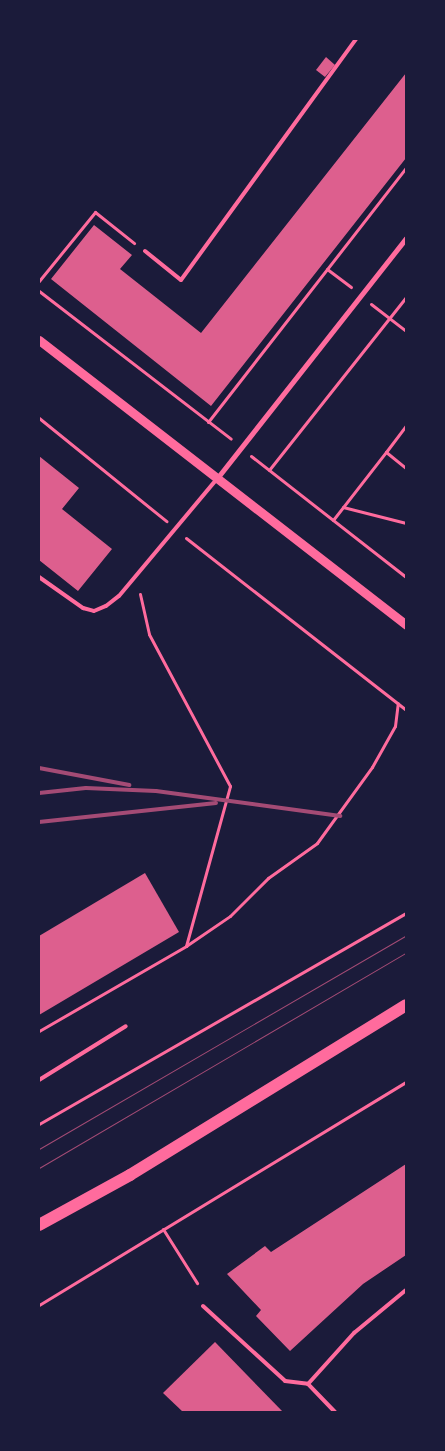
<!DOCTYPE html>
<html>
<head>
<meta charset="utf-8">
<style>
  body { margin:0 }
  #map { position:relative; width:445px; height:1451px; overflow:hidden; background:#1b1b3a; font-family:"Alegreya Sans",sans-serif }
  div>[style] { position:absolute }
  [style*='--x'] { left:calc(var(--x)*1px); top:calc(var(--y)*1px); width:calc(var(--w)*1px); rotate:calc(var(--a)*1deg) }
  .building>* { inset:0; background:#dd5f8e }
  .path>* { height:3px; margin:-1.5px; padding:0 1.5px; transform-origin:1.5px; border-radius:1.5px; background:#ff6b9d }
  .service>* { height:4px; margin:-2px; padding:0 2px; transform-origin:2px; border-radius:2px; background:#ff6b9d }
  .minor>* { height:5px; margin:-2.5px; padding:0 2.5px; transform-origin:2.5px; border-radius:2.5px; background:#ff6b9d }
  .tertiary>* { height:9px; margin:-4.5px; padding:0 4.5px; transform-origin:4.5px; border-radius:4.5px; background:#ff6b9d }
  .primary>* { height:12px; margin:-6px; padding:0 6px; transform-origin:6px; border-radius:6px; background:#ff6b9d }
  .tram>* { height:1px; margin:-0.5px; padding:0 0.5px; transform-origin:0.5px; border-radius:0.5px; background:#a44b75 }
  .rail>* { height:4px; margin:-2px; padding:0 2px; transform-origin:2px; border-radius:2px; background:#a44b75 }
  span { translate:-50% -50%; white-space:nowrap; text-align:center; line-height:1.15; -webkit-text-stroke:4px #1b1b3a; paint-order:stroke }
  .frame { position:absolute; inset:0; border:40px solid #1b1b3a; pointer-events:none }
</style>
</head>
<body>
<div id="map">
  <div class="building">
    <div style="clip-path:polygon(326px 57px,335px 65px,325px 77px,316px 70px)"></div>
    <div style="clip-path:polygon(406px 73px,406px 158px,211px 406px,51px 279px,94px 225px,132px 255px,120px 269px,201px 333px)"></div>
    <div style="clip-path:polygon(39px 456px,79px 488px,62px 509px,112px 549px,78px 591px,39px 560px)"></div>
    <div style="clip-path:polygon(145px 873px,179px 932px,39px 1015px,39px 936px)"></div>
    <div style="clip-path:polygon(406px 1164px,406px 1255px,363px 1284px,290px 1351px,256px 1316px,261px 1310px,227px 1274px,265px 1246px,271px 1252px)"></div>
    <div style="clip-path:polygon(215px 1342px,283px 1412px,183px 1412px,163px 1393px)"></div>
  </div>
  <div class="path">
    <div style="--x:327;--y:269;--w:30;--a:37"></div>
    <div style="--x:39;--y:281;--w:89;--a:-50.9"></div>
    <div style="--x:95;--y:212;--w:50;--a:38.5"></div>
    <div style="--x:39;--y:291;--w:242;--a:37.6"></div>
    <div style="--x:371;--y:304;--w:44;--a:37.6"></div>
    <div style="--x:39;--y:418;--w:164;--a:39"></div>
    <div style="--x:208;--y:422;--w:322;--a:-52.1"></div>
    <div style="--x:386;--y:452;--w:34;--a:-53"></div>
    <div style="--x:251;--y:456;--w:197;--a:38"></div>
    <div style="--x:269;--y:470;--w:221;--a:-51.6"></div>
    <div style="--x:343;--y:507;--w:65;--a:14.3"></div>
    <div style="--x:333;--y:520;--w:86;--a:-52.1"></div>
    <div style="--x:386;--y:452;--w:26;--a:39"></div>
    <div style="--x:186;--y:538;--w:279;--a:38"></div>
    <div style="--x:186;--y:946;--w:53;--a:-34.3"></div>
    <div style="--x:230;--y:916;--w:54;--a:-45"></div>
    <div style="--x:268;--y:878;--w:60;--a:-35.5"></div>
    <div style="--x:317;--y:843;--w:94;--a:-54.1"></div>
    <div style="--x:372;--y:767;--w:47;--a:-60.7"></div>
    <div style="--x:395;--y:726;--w:23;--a:-83"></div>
    <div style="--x:39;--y:1031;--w:170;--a:-30"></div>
    <div style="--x:186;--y:946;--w:166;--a:-74.6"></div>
    <div style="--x:230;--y:786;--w:172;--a:-118.1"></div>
    <div style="--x:149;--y:634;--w:41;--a:-102.7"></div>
    <div style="--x:39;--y:1124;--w:423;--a:-29.9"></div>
    <div style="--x:163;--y:1229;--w:64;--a:57.8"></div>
    <div style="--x:39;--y:1305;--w:429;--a:-31.3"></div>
  </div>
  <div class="service">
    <div style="--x:145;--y:251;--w:46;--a:38.9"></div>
    <div style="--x:181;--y:280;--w:298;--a:-54"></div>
    <div style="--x:39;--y:577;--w:54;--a:35.2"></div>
    <div style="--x:83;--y:608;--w:11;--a:15"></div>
    <div style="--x:94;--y:611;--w:13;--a:-23"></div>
    <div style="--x:106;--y:606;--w:16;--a:-38"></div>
    <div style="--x:119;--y:596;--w:153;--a:-50.1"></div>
    <div style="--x:39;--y:1080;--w:102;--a:-31.8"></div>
    <div style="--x:203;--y:1306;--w:111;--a:42.4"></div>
    <div style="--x:285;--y:1381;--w:23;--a:7"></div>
    <div style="--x:335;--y:1412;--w:39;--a:-134"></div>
    <div style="--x:308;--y:1384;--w:69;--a:-48"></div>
    <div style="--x:354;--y:1333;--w:67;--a:-39.6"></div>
  </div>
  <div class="minor">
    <div style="--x:218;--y:477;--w:304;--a:-51.8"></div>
  </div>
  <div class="tertiary">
    <div style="--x:39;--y:340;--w:465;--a:37.8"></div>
  </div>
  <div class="primary">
    <div style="--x:39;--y:1225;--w:104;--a:-28.8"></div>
    <div style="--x:130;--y:1175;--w:324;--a:-31.6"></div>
  </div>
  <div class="tram">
    <div style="--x:39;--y:1149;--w:425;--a:-30.2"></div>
    <div style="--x:39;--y:1168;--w:425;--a:-30.4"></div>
  </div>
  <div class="rail">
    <div style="--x:39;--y:768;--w:92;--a:10.7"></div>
    <div style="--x:39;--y:793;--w:47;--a:-6.1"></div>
    <div style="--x:86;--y:788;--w:70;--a:2.5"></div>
    <div style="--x:156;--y:791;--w:186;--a:7.7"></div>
    <div style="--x:39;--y:822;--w:178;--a:-6.1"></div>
  </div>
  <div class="frame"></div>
</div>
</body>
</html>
